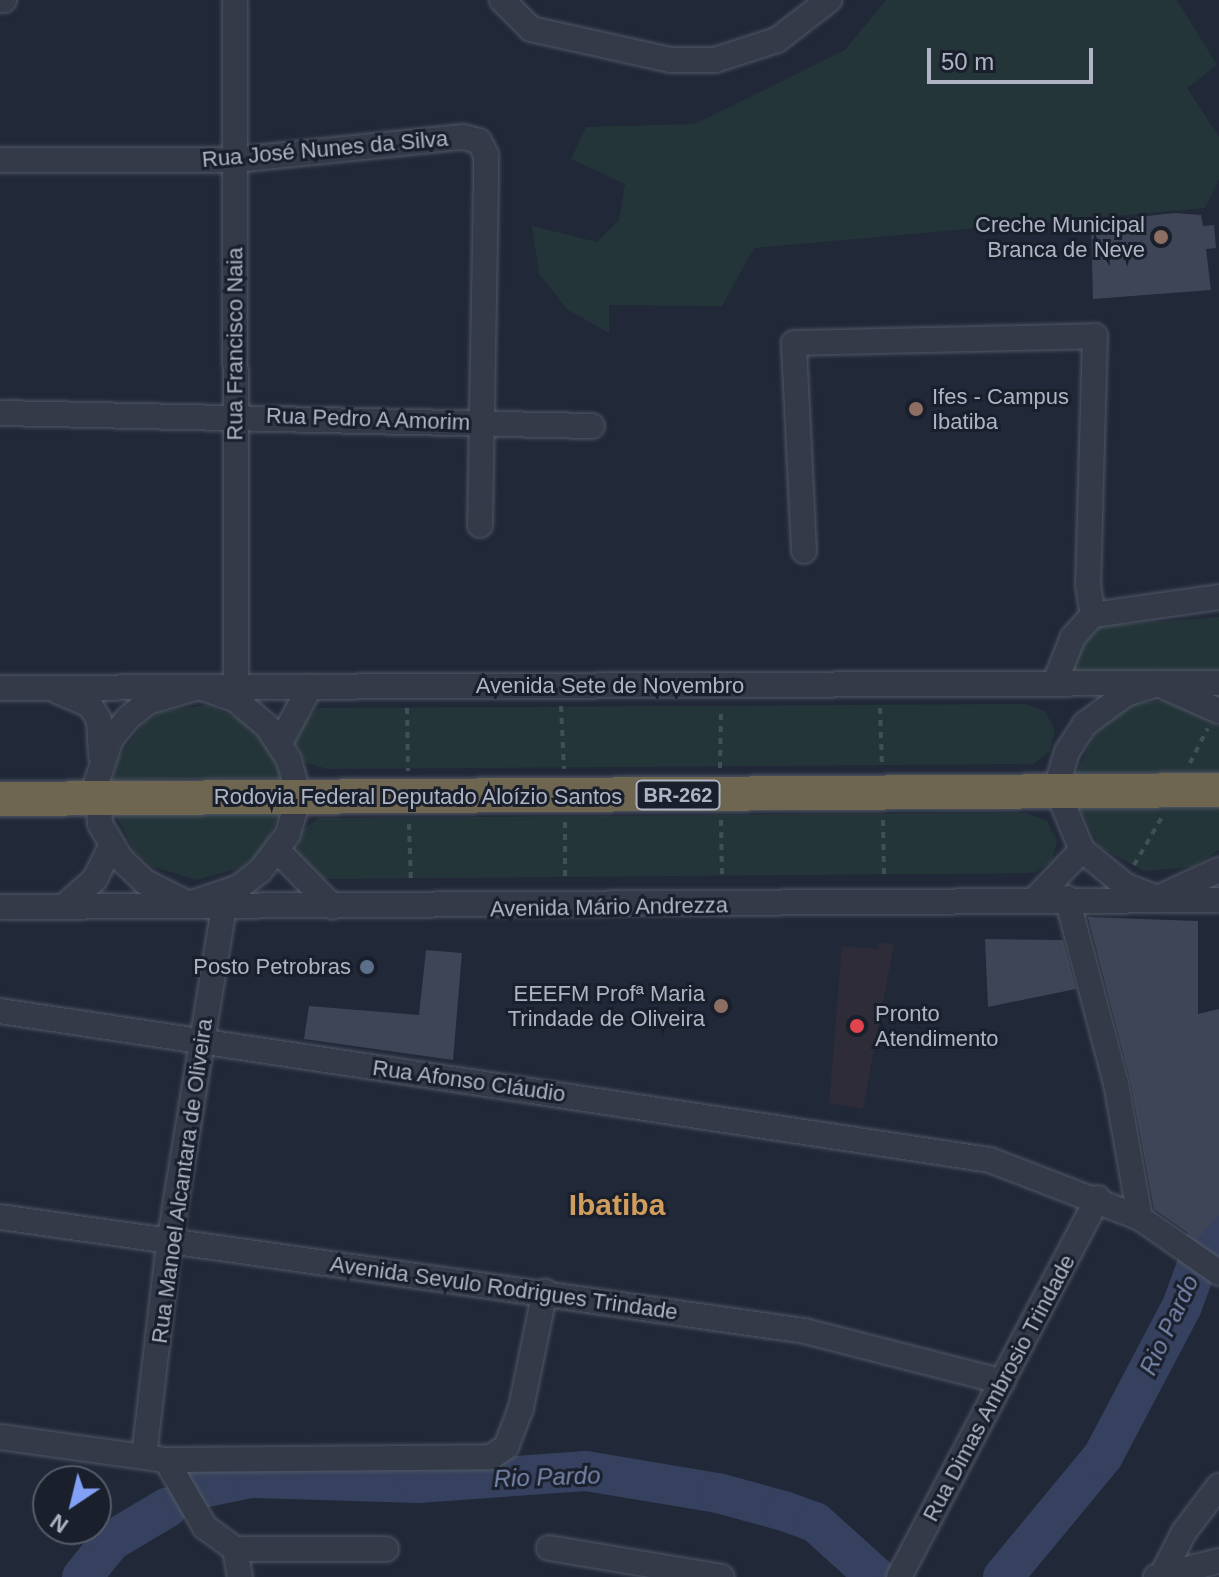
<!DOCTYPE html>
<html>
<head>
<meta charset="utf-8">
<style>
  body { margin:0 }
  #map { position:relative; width:1219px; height:1577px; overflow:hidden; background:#212837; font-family:Helvetica,sans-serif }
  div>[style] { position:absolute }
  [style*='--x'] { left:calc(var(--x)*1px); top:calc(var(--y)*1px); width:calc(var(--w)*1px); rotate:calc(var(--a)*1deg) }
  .medical>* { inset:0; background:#2f2c39 }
  .green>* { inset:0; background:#243539 }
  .river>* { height:40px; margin:-20px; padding:0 20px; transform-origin:20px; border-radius:20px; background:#35415e }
  .building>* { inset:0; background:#3d4557 }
  .path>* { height:4px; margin-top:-2px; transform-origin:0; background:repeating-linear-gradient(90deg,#405056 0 6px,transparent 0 12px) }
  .roads { filter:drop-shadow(0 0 2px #515765) drop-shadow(0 0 2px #515765) }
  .minor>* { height:24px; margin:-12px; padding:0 12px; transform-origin:12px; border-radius:12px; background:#343a48 }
  .highway>* { height:34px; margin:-17px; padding:0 17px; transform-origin:17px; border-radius:17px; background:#6e6651 }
  .dots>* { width:22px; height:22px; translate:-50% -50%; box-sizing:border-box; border:4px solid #1a1f2c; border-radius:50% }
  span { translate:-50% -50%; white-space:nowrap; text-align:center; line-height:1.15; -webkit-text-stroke:6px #1a1f2c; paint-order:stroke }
  .shield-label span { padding:2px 6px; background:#1a1f2c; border:2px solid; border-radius:6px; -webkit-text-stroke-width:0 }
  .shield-label { font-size:20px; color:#aeb4c4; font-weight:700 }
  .street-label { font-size:22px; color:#aeb4c4 }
  .poi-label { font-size:22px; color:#aeb4c4 }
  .right { translate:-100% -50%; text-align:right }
  .left { translate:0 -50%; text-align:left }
  .water-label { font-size:24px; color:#7787ac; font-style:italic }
  .district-label { font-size:30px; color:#d19d5d; font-weight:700 }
  .north { position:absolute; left:32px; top:1465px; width:80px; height:80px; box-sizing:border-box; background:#1a1f2c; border:2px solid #555b69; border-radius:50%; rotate:215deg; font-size:22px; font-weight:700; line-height:32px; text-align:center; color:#aeb4c4 }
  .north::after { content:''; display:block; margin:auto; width:28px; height:36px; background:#82a1f6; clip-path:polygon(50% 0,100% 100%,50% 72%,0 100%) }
  .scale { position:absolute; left:927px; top:48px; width:166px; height:36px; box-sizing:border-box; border:4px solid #aeb4c4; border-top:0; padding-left:10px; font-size:24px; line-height:28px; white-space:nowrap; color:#aeb4c4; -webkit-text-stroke:6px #1a1f2c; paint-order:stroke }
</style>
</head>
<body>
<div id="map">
  <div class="medical">
    <div style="clip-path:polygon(879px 943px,894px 944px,863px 1109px,829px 1103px,842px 946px,878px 949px)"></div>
  </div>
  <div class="green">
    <div style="clip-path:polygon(886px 0,1177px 0,1217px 65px,1187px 88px,1219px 137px,1219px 179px,1205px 208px,754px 248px,722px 306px,609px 305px,609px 333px,568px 310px,539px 274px,532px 226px,597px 242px,619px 220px,625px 184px,571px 159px,586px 127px,695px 124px,845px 50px)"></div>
    <div style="clip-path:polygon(1219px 617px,1219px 672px,1068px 675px,1075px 653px,1099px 626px)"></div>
    <div style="clip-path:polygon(1168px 700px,1219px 726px,1219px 775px,1076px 774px,1100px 724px,1131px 704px)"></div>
    <div style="clip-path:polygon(1025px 704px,1045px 711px,1055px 730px,1050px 751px,1033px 764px,328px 769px,306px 763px,295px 744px,295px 732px,318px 708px)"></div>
    <div style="clip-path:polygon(207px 705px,247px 722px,274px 757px,280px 778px,113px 780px,118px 758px,144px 723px,163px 711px)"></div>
    <div style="clip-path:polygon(1077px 802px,1219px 804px,1219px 850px,1193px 867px,1143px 871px,1099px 846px)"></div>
    <div style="clip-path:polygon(114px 811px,281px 812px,260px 853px,241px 868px,197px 880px,153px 867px,135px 852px)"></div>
    <div style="clip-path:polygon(1027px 813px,1047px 821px,1057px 840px,1052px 861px,1035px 873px,330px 879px,318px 878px,296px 853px,301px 831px,319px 818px)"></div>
  </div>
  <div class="river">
    <div style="--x:193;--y:1490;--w:59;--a:-11.7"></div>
    <div style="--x:251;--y:1478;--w:167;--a:1.7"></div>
    <div style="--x:418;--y:1483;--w:168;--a:-4.1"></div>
    <div style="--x:586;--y:1471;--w:134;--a:9.5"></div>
    <div style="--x:718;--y:1493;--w:68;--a:15.3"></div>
    <div style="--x:784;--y:1511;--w:33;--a:20"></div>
    <div style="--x:815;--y:1522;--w:82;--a:42"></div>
    <div style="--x:82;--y:1577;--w:46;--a:-51.1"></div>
    <div style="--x:111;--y:1541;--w:66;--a:-30.8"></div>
    <div style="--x:1003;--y:1577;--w:157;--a:-50.4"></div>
    <div style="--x:1103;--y:1456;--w:170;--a:-62.2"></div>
    <div style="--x:1182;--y:1306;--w:67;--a:-69.9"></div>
    <div style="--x:1205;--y:1243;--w:21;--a:-49"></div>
  </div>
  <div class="building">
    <div style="clip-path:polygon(1175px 213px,1201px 215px,1203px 226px,1214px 225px,1216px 248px,1206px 249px,1211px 290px,1093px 299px,1091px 222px)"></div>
    <div style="clip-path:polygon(1088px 917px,1198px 921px,1198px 1014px,1219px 1009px,1219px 1215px,1197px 1239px,1154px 1209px,1130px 1079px)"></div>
    <div style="clip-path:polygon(985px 939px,1063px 940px,1076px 989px,988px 1007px)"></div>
    <div style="clip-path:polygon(426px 950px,462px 953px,453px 1060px,304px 1039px,309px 1006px,419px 1015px)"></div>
  </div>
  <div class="path">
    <div style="--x:561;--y:706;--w:63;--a:87.3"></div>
    <div style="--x:407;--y:708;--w:63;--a:89.1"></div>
    <div style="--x:880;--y:708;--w:59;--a:88.1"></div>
    <div style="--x:1190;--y:763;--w:39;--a:-63"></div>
    <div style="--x:720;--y:768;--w:60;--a:-89"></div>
    <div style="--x:721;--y:820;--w:60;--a:89"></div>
    <div style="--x:883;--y:820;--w:59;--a:89"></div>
    <div style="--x:565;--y:822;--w:59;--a:90"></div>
    <div style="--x:409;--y:824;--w:59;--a:88.1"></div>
    <div style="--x:1134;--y:865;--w:56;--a:-59.7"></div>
  </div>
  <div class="roads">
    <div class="minor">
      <div style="--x:0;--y:0;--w:4;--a:0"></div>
      <div style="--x:235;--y:0;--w:687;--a:89.92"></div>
      <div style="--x:502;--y:0;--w:41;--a:45"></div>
      <div style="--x:531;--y:29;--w:143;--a:12.5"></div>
      <div style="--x:671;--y:60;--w:44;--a:0"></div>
      <div style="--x:715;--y:60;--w:65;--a:-17.9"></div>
      <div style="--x:777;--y:40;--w:66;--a:-37.6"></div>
      <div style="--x:0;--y:160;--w:235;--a:0"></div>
      <div style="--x:235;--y:160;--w:229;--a:-5.8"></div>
      <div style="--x:463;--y:137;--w:16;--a:14"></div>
      <div style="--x:479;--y:141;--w:16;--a:63"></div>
      <div style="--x:486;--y:155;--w:27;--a:90"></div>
      <div style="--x:486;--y:182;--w:343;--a:91"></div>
      <div style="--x:0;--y:413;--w:592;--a:1.26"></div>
      <div style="--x:804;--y:551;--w:208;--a:-92.8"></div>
      <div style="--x:794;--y:343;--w:301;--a:-1.3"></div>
      <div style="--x:1095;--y:336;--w:249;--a:91.6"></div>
      <div style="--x:1088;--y:585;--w:30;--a:81"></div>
      <div style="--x:1055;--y:682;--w:48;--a:-68.2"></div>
      <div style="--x:1073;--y:637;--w:30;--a:-48"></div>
      <div style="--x:1093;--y:615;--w:127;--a:-8.1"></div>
      <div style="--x:199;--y:687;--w:39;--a:19"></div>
      <div style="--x:236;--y:700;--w:40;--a:40"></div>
      <div style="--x:267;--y:726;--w:40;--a:57.1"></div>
      <div style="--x:289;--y:760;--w:38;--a:75"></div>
      <div style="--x:299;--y:797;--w:39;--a:107"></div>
      <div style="--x:288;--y:834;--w:46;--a:127.1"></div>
      <div style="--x:260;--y:871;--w:26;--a:143"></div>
      <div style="--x:239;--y:887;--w:53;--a:161.2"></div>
      <div style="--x:189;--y:904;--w:49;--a:-153.4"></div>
      <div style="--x:145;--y:882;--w:33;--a:-136"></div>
      <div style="--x:121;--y:859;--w:41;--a:-121"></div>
      <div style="--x:100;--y:824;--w:43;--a:-94"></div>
      <div style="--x:97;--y:781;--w:44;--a:-71.6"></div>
      <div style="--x:111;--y:739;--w:27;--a:-51"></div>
      <div style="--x:128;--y:718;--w:26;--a:-39"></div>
      <div style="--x:148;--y:702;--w:53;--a:-16.4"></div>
      <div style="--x:0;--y:688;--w:1219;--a:-0.24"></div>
      <div style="--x:59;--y:692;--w:34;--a:23"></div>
      <div style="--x:90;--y:705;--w:17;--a:59"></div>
      <div style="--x:99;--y:720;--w:35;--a:87"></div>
      <div style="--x:1219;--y:711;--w:67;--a:-156.1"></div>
      <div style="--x:1158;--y:684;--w:34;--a:163"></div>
      <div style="--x:1126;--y:694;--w:51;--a:143.8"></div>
      <div style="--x:1085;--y:724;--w:33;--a:123"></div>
      <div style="--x:1067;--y:752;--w:38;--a:107"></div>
      <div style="--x:1056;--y:788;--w:67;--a:67.2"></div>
      <div style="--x:1082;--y:850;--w:57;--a:39.3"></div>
      <div style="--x:1126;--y:886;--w:34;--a:21"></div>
      <div style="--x:1158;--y:898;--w:67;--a:-24.7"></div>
      <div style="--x:280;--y:743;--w:64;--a:-61.8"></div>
      <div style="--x:278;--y:851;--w:78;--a:45.5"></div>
      <div style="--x:1036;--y:898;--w:66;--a:-46.2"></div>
      <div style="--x:1067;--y:898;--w:191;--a:75.2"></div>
      <div style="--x:1116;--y:1083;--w:137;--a:79.9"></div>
      <div style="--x:67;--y:904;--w:38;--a:-42"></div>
      <div style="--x:95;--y:879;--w:37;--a:-64"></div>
      <div style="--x:0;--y:907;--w:1219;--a:-0.33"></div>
      <div style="--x:0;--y:1011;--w:1001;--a:8.56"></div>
      <div style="--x:990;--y:1160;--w:161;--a:21.1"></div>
      <div style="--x:1140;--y:1218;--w:96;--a:34.8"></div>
      <div style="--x:0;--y:1217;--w:813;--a:8.06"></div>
      <div style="--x:805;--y:1331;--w:204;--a:14.4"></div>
      <div style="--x:0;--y:1437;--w:168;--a:7.9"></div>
      <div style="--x:166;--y:1460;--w:325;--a:-0.5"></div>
      <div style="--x:491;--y:1457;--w:18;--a:-34"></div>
      <div style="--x:506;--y:1447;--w:42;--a:-69"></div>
      <div style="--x:521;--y:1408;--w:119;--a:-78.4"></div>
      <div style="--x:144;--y:1456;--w:214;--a:-83.3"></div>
      <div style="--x:169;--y:1243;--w:340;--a:-80.7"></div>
      <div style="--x:166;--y:1460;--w:78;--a:59.8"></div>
      <div style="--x:205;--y:1527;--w:37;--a:36"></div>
      <div style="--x:235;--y:1549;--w:151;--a:0"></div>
      <div style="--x:549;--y:1548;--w:175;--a:9.5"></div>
      <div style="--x:235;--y:1549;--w:28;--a:80"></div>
      <div style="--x:899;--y:1577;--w:428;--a:-62.3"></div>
      <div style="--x:1156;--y:1577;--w:65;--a:-14.3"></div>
      <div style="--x:1161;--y:1577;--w:51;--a:-62.9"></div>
      <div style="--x:1184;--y:1532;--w:58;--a:-52.7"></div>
    </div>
    <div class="highway">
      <div style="--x:0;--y:799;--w:1219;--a:-0.42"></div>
    </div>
  </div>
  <div class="dots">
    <div style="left:1161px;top:237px;background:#8d6e63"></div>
    <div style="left:916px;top:409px;background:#8d6e63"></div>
    <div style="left:367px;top:967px;background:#5c6f8a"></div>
    <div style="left:721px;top:1006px;background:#8d6e63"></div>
    <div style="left:857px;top:1026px;background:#e0444e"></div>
  </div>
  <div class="shield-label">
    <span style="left:678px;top:795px">BR-262</span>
  </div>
  <div class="street-label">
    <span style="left:325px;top:149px;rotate:-5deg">Rua José Nunes da Silva</span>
    <span style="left:235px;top:344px;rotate:-90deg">Rua Francisco Naia</span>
    <span style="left:368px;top:419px;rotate:2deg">Rua Pedro A Amorim</span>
    <span style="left:610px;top:686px">Avenida Sete de Novembro</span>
    <span style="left:418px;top:797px">Rodovia Federal Deputado Aloízio Santos</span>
    <span style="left:609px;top:907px;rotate:-1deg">Avenida Mário Andrezza</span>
    <span style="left:469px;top:1081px;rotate:8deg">Rua Afonso Cláudio</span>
    <span style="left:182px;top:1181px;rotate:-82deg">Rua Manoel Alcantara de Oliveira</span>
    <span style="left:504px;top:1288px;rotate:8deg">Avenida Sevulo Rodrigues Trindade</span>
    <span style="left:999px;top:1388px;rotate:-62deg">Rua Dimas Ambrosio Trindade</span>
  </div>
  <div class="poi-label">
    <span class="right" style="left:1145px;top:237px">Creche Municipal<br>Branca de Neve</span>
    <span class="left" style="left:932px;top:409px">Ifes - Campus<br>Ibatiba</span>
    <span class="right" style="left:351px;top:967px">Posto Petrobras</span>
    <span class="right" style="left:705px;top:1006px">EEEFM Profª Maria<br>Trindade de Oliveira</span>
    <span class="left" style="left:875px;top:1026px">Pronto<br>Atendimento</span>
  </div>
  <div class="water-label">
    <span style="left:1169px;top:1325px;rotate:-65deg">Rio Pardo</span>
    <span style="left:547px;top:1477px;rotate:-2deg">Rio Pardo</span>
  </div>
  <div class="district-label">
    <span style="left:617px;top:1205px">Ibatiba</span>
  </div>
  <div class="north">N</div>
  <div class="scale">50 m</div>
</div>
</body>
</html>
